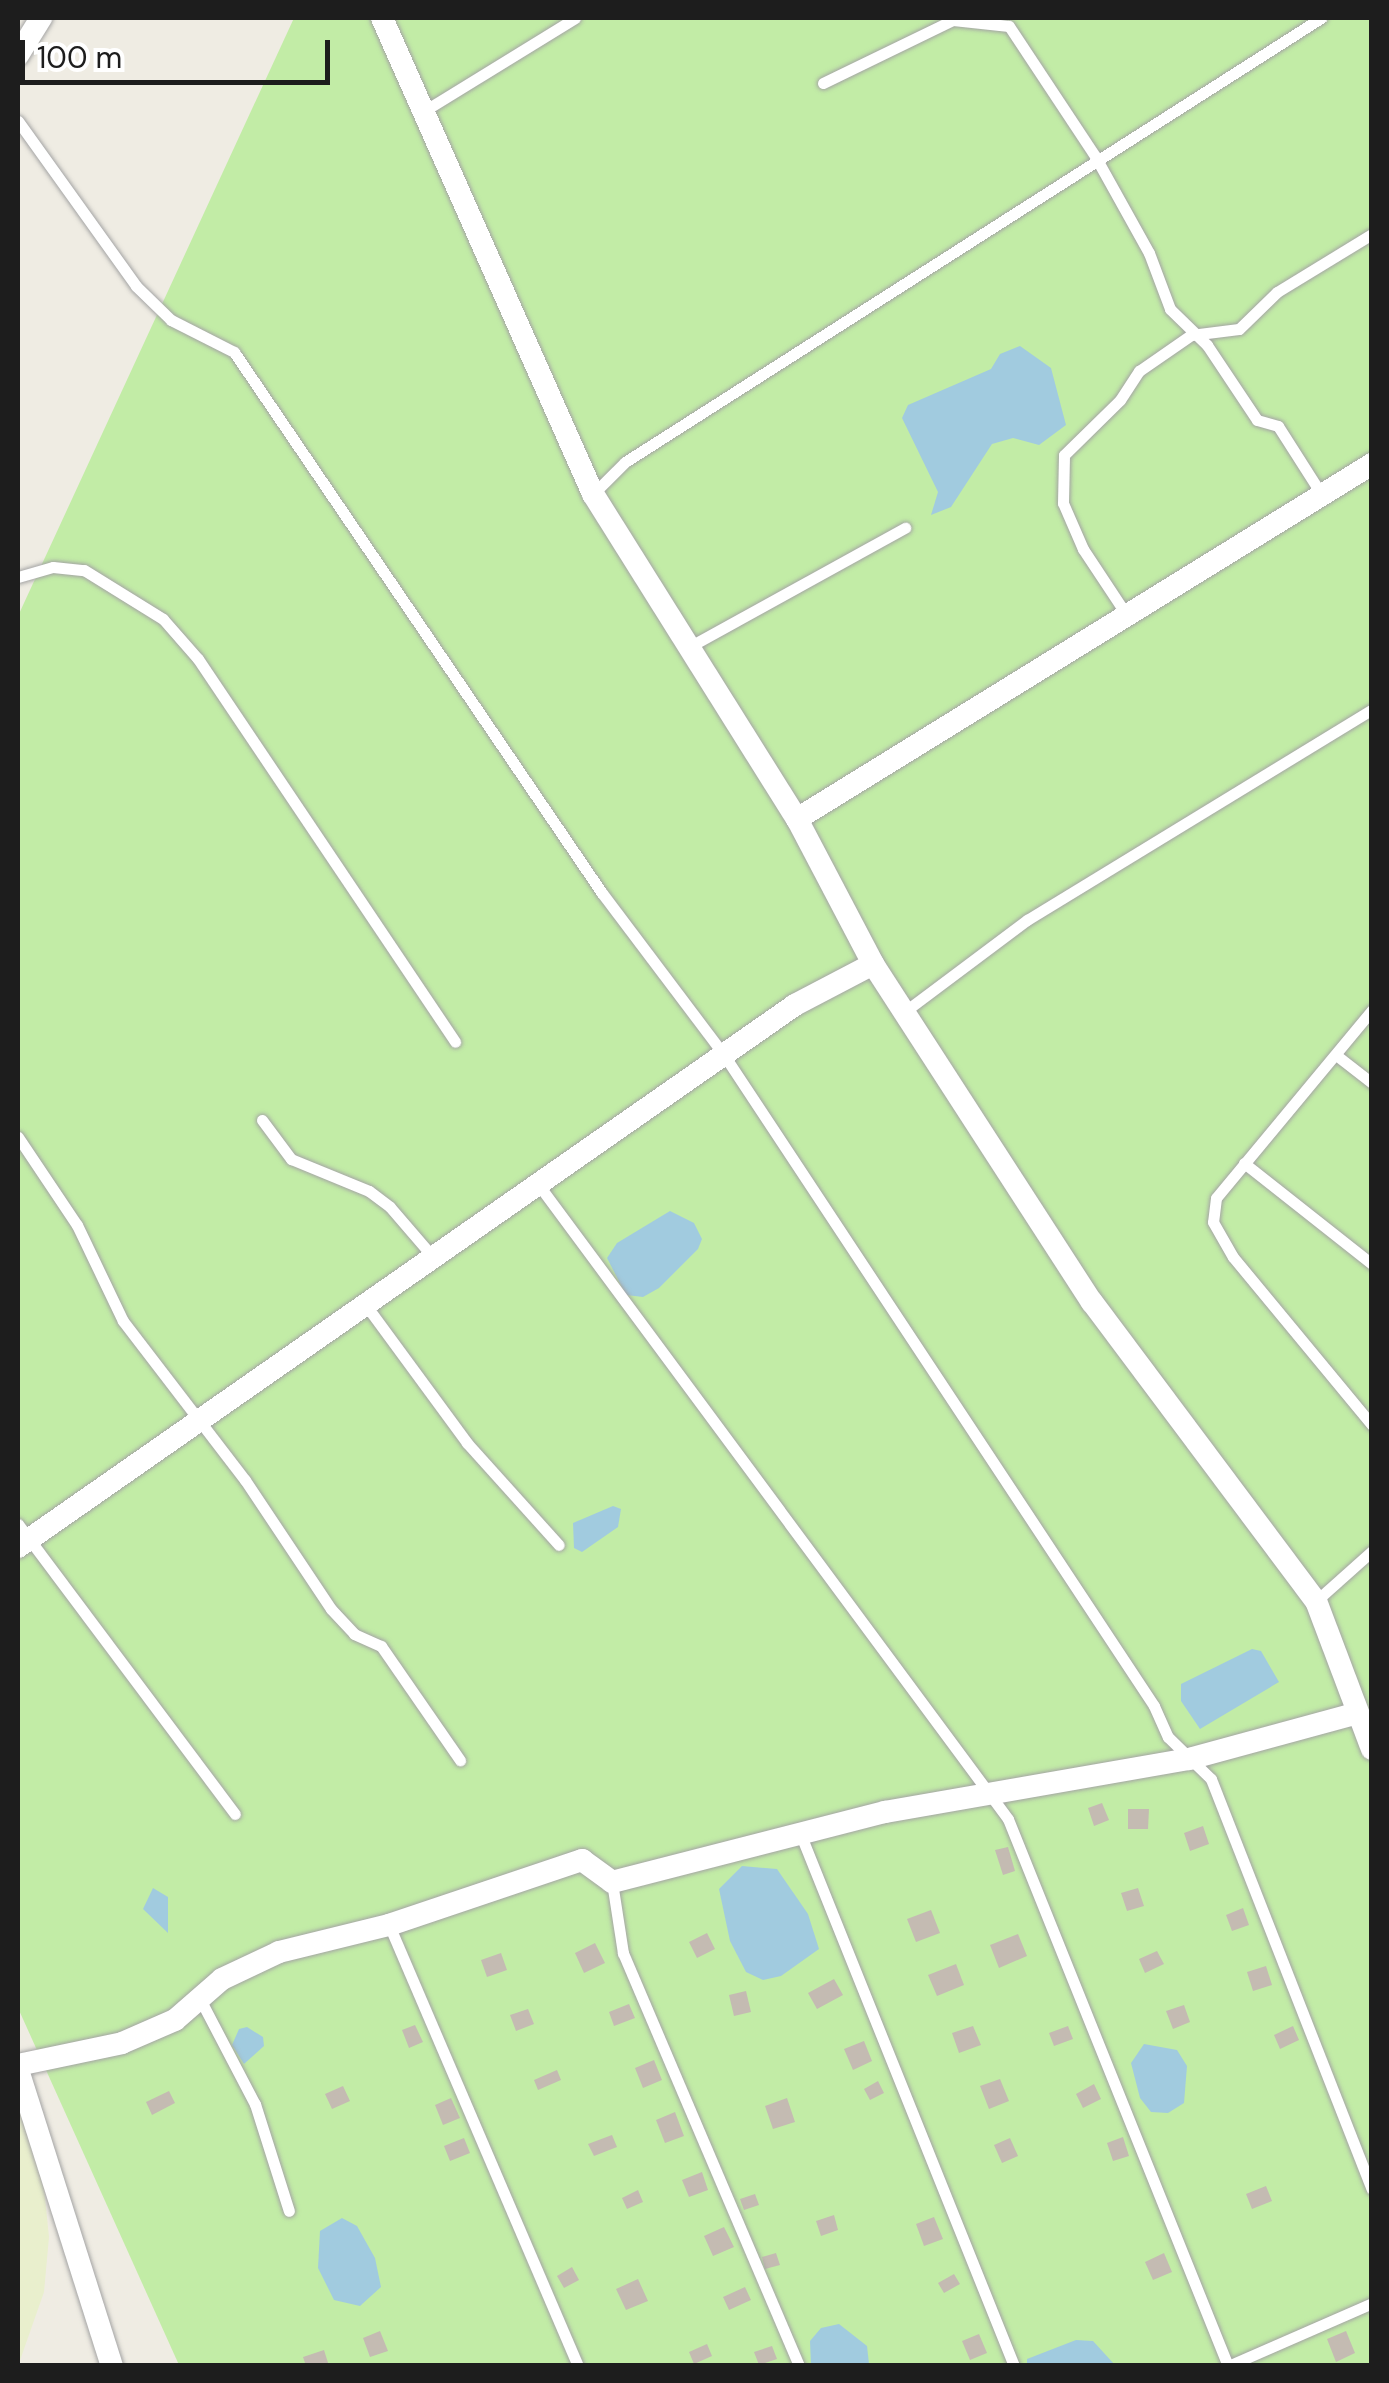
<!DOCTYPE html>
<html>
<head>
<meta charset="utf-8">
<style>
  body { margin:0 }
  #map { position:relative; width:1389px; height:2383px; overflow:hidden; background:#efece3; font-family:"DM Sans",sans-serif }
  div>[style] { position:absolute }
  [style*='--x'] { left:calc(var(--x)*1px); top:calc(var(--y)*1px); width:calc(var(--w)*1px); rotate:calc(var(--a)*1deg) }
  .farmland>* { inset:0; background:#e9efcd }
  .grass>* { inset:0; background:#c2eca6 }
  .water>* { inset:0; background:#a1cbdf }
  .building>* { inset:0; background:#c4bbb2 }
  .roads { filter:drop-shadow(0 0 2px #a4a4a4) drop-shadow(0 0 2px #a4a4a4) }
  .lane>* { height:11px; margin:-5.5px; padding:0 5.5px; transform-origin:5.5px; border-radius:5.5px; background:#fff }
  .street>* { height:22px; margin:-11px; padding:0 11px; transform-origin:11px; border-radius:11px; background:#fff }
  span { translate:-50% -50%; white-space:nowrap; text-align:center; line-height:1.15; -webkit-text-stroke:10px #fff; paint-order:stroke }
  .frame { position:absolute; inset:0; border:20px solid #1d1d1d; pointer-events:none }
  .scale { position:absolute; left:20px; top:40px; width:310px; height:45px; box-sizing:border-box; border:5px solid #1d1d1d; border-top:0; padding-left:12px; font-size:30px; line-height:35px; white-space:nowrap; color:#1d1d1d; -webkit-text-stroke:8px #fff; paint-order:stroke }
</style>
</head>
<body>
<div id="map">
  <div class="farmland">
    <div style="clip-path:polygon(18px 2107px,44px 2188px,49px 2237px,44px 2292px,18px 2366px)"></div>
  </div>
  <div class="grass">
    <div style="clip-path:polygon(294px 18px,1371px 18px,1371px 2365px,179px 2365px,18px 2008px,18px 616px)"></div>
  </div>
  <div class="water">
    <div style="clip-path:polygon(1020px 346px,1051px 368px,1066px 425px,1039px 445px,1013px 438px,992px 444px,951px 507px,931px 515px,938px 492px,902px 418px,908px 405px,991px 369px,1000px 354px)"></div>
    <div style="clip-path:polygon(670px 1211px,694px 1223px,702px 1239px,698px 1249px,659px 1288px,643px 1297px,626px 1295px,607px 1258px,617px 1243px)"></div>
    <div style="clip-path:polygon(613px 1506px,621px 1509px,618px 1527px,582px 1552px,574px 1548px,573px 1523px)"></div>
    <div style="clip-path:polygon(1252px 1649px,1261px 1651px,1279px 1682px,1200px 1729px,1181px 1701px,1181px 1684px)"></div>
    <div style="clip-path:polygon(742px 1866px,777px 1869px,808px 1914px,819px 1949px,781px 1976px,763px 1980px,746px 1972px,730px 1941px,719px 1889px)"></div>
    <div style="clip-path:polygon(153px 1888px,168px 1897px,168px 1933px,143px 1909px)"></div>
    <div style="clip-path:polygon(247px 2027px,263px 2037px,264px 2046px,244px 2064px,232px 2045px,239px 2029px)"></div>
    <div style="clip-path:polygon(1144px 2044px,1177px 2050px,1187px 2066px,1184px 2103px,1168px 2113px,1151px 2112px,1140px 2098px,1131px 2063px)"></div>
    <div style="clip-path:polygon(342px 2218px,357px 2226px,375px 2258px,381px 2287px,360px 2306px,334px 2300px,318px 2268px,320px 2231px)"></div>
    <div style="clip-path:polygon(839px 2324px,867px 2346px,869px 2364px,811px 2365px,810px 2341px,821px 2328px)"></div>
    <div style="clip-path:polygon(1076px 2340px,1093px 2341px,1115px 2365px,1027px 2365px,1027px 2359px)"></div>
  </div>
  <div class="building">
    <div style="clip-path:polygon(1102px 1803px,1109px 1820px,1094px 1826px,1088px 1808px)"></div>
    <div style="clip-path:polygon(1128px 1809px,1149px 1809px,1148px 1829px,1128px 1829px)"></div>
    <div style="clip-path:polygon(1203px 1826px,1209px 1844px,1190px 1851px,1184px 1833px)"></div>
    <div style="clip-path:polygon(1008px 1847px,1015px 1871px,1003px 1875px,995px 1850px)"></div>
    <div style="clip-path:polygon(1138px 1888px,1144px 1906px,1127px 1911px,1121px 1893px)"></div>
    <div style="clip-path:polygon(1243px 1908px,1249px 1925px,1232px 1931px,1226px 1915px)"></div>
    <div style="clip-path:polygon(931px 1910px,940px 1933px,916px 1942px,907px 1919px)"></div>
    <div style="clip-path:polygon(707px 1933px,715px 1949px,697px 1958px,689px 1942px)"></div>
    <div style="clip-path:polygon(1018px 1934px,1027px 1956px,999px 1968px,990px 1945px)"></div>
    <div style="clip-path:polygon(595px 1943px,605px 1963px,584px 1973px,575px 1953px)"></div>
    <div style="clip-path:polygon(1157px 1951px,1164px 1964px,1145px 1973px,1139px 1959px)"></div>
    <div style="clip-path:polygon(501px 1953px,507px 1970px,487px 1977px,481px 1960px)"></div>
    <div style="clip-path:polygon(956px 1964px,964px 1985px,937px 1996px,928px 1975px)"></div>
    <div style="clip-path:polygon(1266px 1966px,1272px 1985px,1253px 1991px,1247px 1972px)"></div>
    <div style="clip-path:polygon(834px 1979px,843px 1995px,817px 2009px,808px 1993px)"></div>
    <div style="clip-path:polygon(746px 1991px,751px 2012px,734px 2016px,729px 1995px)"></div>
    <div style="clip-path:polygon(629px 2004px,635px 2018px,614px 2026px,609px 2012px)"></div>
    <div style="clip-path:polygon(1184px 2005px,1190px 2022px,1173px 2029px,1166px 2011px)"></div>
    <div style="clip-path:polygon(528px 2009px,534px 2024px,516px 2031px,510px 2015px)"></div>
    <div style="clip-path:polygon(415px 2025px,423px 2042px,409px 2048px,402px 2030px)"></div>
    <div style="clip-path:polygon(973px 2026px,981px 2045px,959px 2053px,952px 2033px)"></div>
    <div style="clip-path:polygon(1068px 2026px,1073px 2039px,1054px 2046px,1049px 2033px)"></div>
    <div style="clip-path:polygon(1293px 2026px,1299px 2040px,1280px 2049px,1274px 2035px)"></div>
    <div style="clip-path:polygon(864px 2041px,872px 2061px,853px 2070px,844px 2049px)"></div>
    <div style="clip-path:polygon(654px 2060px,662px 2080px,643px 2088px,635px 2068px)"></div>
    <div style="clip-path:polygon(557px 2070px,561px 2080px,538px 2090px,534px 2080px)"></div>
    <div style="clip-path:polygon(1000px 2079px,1009px 2101px,989px 2109px,980px 2086px)"></div>
    <div style="clip-path:polygon(878px 2081px,884px 2093px,870px 2100px,864px 2089px)"></div>
    <div style="clip-path:polygon(1094px 2084px,1101px 2099px,1083px 2108px,1076px 2094px)"></div>
    <div style="clip-path:polygon(343px 2086px,350px 2101px,332px 2109px,325px 2094px)"></div>
    <div style="clip-path:polygon(169px 2091px,175px 2103px,152px 2115px,146px 2102px)"></div>
    <div style="clip-path:polygon(451px 2098px,460px 2118px,443px 2125px,435px 2105px)"></div>
    <div style="clip-path:polygon(787px 2098px,795px 2122px,773px 2129px,765px 2106px)"></div>
    <div style="clip-path:polygon(675px 2112px,684px 2136px,665px 2143px,656px 2120px)"></div>
    <div style="clip-path:polygon(612px 2135px,617px 2147px,594px 2156px,588px 2144px)"></div>
    <div style="clip-path:polygon(1123px 2137px,1129px 2156px,1113px 2161px,1107px 2143px)"></div>
    <div style="clip-path:polygon(464px 2138px,470px 2153px,450px 2161px,444px 2146px)"></div>
    <div style="clip-path:polygon(1010px 2138px,1018px 2156px,1002px 2163px,994px 2145px)"></div>
    <div style="clip-path:polygon(702px 2172px,708px 2190px,689px 2197px,682px 2180px)"></div>
    <div style="clip-path:polygon(1266px 2186px,1272px 2201px,1252px 2209px,1246px 2194px)"></div>
    <div style="clip-path:polygon(638px 2190px,643px 2202px,627px 2209px,622px 2198px)"></div>
    <div style="clip-path:polygon(755px 2194px,759px 2205px,744px 2210px,740px 2199px)"></div>
    <div style="clip-path:polygon(834px 2215px,838px 2230px,821px 2236px,816px 2221px)"></div>
    <div style="clip-path:polygon(934px 2217px,943px 2239px,924px 2246px,916px 2224px)"></div>
    <div style="clip-path:polygon(724px 2227px,734px 2247px,713px 2256px,704px 2236px)"></div>
    <div style="clip-path:polygon(776px 2253px,780px 2265px,765px 2269px,762px 2257px)"></div>
    <div style="clip-path:polygon(1164px 2253px,1172px 2272px,1153px 2280px,1145px 2262px)"></div>
    <div style="clip-path:polygon(572px 2267px,579px 2280px,564px 2288px,557px 2276px)"></div>
    <div style="clip-path:polygon(954px 2274px,960px 2284px,944px 2293px,938px 2283px)"></div>
    <div style="clip-path:polygon(638px 2279px,648px 2301px,626px 2310px,616px 2289px)"></div>
    <div style="clip-path:polygon(745px 2287px,751px 2300px,729px 2310px,723px 2297px)"></div>
    <div style="clip-path:polygon(380px 2331px,388px 2351px,370px 2357px,363px 2338px)"></div>
    <div style="clip-path:polygon(1346px 2331px,1355px 2353px,1336px 2362px,1327px 2339px)"></div>
    <div style="clip-path:polygon(979px 2334px,987px 2353px,970px 2360px,962px 2341px)"></div>
    <div style="clip-path:polygon(707px 2344px,712px 2356px,694px 2364px,689px 2352px)"></div>
    <div style="clip-path:polygon(772px 2346px,777px 2359px,759px 2365px,754px 2352px)"></div>
    <div style="clip-path:polygon(324px 2350px,329px 2366px,306px 2366px,303px 2357px)"></div>
  </div>
  <div class="roads">
    <div class="lane">
      <div style="--x:823;--y:83;--w:144;--a:-25.9"></div>
      <div style="--x:953;--y:20;--w:56;--a:6.1"></div>
      <div style="--x:1009;--y:26;--w:156;--a:56.5"></div>
      <div style="--x:1095;--y:156;--w:111;--a:60.9"></div>
      <div style="--x:1149;--y:253;--w:60;--a:69.4"></div>
      <div style="--x:1170;--y:309;--w:52;--a:44.2"></div>
      <div style="--x:1207;--y:345;--w:90;--a:56.3"></div>
      <div style="--x:1257;--y:420;--w:22;--a:16"></div>
      <div style="--x:1278;--y:426;--w:82;--a:57.5"></div>
      <div style="--x:424;--y:111;--w:177;--a:-31.6"></div>
      <div style="--x:18;--y:121;--w:203;--a:54.4"></div>
      <div style="--x:136;--y:286;--w:49;--a:44.2"></div>
      <div style="--x:171;--y:320;--w:71;--a:26.9"></div>
      <div style="--x:234;--y:352;--w:654;--a:55.78"></div>
      <div style="--x:602;--y:893;--w:203;--a:53"></div>
      <div style="--x:724;--y:1055;--w:780;--a:56.55"></div>
      <div style="--x:1154;--y:1706;--w:34;--a:66"></div>
      <div style="--x:1168;--y:1737;--w:60;--a:44.3"></div>
      <div style="--x:1211;--y:1779;--w:440;--a:68.6"></div>
      <div style="--x:593;--y:494;--w:45;--a:-45"></div>
      <div style="--x:625;--y:462;--w:826;--a:-32.54"></div>
      <div style="--x:18;--y:577;--w:36;--a:-16"></div>
      <div style="--x:53;--y:567;--w:31;--a:6"></div>
      <div style="--x:84;--y:570;--w:93;--a:31.8"></div>
      <div style="--x:163;--y:619;--w:53;--a:48.8"></div>
      <div style="--x:198;--y:659;--w:461;--a:56.1"></div>
      <div style="--x:1128;--y:617;--w:82;--a:-123.5"></div>
      <div style="--x:1083;--y:549;--w:50;--a:-113.5"></div>
      <div style="--x:1063;--y:503;--w:48;--a:-88.8"></div>
      <div style="--x:1064;--y:455;--w:78;--a:-44.5"></div>
      <div style="--x:1120;--y:400;--w:35;--a:-57"></div>
      <div style="--x:1139;--y:371;--w:63;--a:-34.7"></div>
      <div style="--x:1191;--y:335;--w:48;--a:-7.1"></div>
      <div style="--x:1239;--y:329;--w:53;--a:-44.2"></div>
      <div style="--x:1277;--y:292;--w:111;--a:-31.4"></div>
      <div style="--x:689;--y:647;--w:247;--a:-28.9"></div>
      <div style="--x:1372;--y:1010;--w:244;--a:129.7"></div>
      <div style="--x:1216;--y:1198;--w:24;--a:97"></div>
      <div style="--x:1213;--y:1222;--w:40;--a:60.3"></div>
      <div style="--x:1233;--y:1257;--w:218;--a:50.4"></div>
      <div style="--x:904;--y:1012;--w:154;--a:-36.8"></div>
      <div style="--x:1027;--y:920;--w:404;--a:-31.4"></div>
      <div style="--x:1336;--y:1055;--w:46;--a:37.9"></div>
      <div style="--x:262;--y:1120;--w:49;--a:53.4"></div>
      <div style="--x:291;--y:1159;--w:84;--a:22.3"></div>
      <div style="--x:369;--y:1191;--w:26;--a:37"></div>
      <div style="--x:390;--y:1207;--w:66;--a:49.3"></div>
      <div style="--x:18;--y:1137;--w:106;--a:56.2"></div>
      <div style="--x:77;--y:1225;--w:106;--a:64.4"></div>
      <div style="--x:123;--y:1321;--w:200;--a:52.5"></div>
      <div style="--x:245;--y:1480;--w:155;--a:56.3"></div>
      <div style="--x:331;--y:1609;--w:34;--a:47"></div>
      <div style="--x:354;--y:1634;--w:30;--a:24"></div>
      <div style="--x:381;--y:1646;--w:139;--a:55.3"></div>
      <div style="--x:1244;--y:1163;--w:163;--a:38.3"></div>
      <div style="--x:538;--y:1184;--w:790;--a:53.49"></div>
      <div style="--x:1008;--y:1819;--w:590;--a:68.09"></div>
      <div style="--x:365;--y:1304;--w:172;--a:53.7"></div>
      <div style="--x:467;--y:1443;--w:137;--a:48"></div>
      <div style="--x:18;--y:1524;--w:362;--a:53.2"></div>
      <div style="--x:1316;--y:1601;--w:75;--a:-41.8"></div>
      <div style="--x:800;--y:1833;--w:574;--a:68.12"></div>
      <div style="--x:612;--y:1882;--w:72;--a:81.2"></div>
      <div style="--x:623;--y:1953;--w:449;--a:66.9"></div>
      <div style="--x:389;--y:1925;--w:480;--a:66.8"></div>
      <div style="--x:200;--y:1999;--w:119;--a:62.4"></div>
      <div style="--x:255;--y:2104;--w:112;--a:72.4"></div>
      <div style="--x:1228;--y:2366;--w:157;--a:-23.6"></div>
    </div>
    <div class="street">
      <div style="--x:382;--y:18;--w:521;--a:66.09"></div>
      <div style="--x:593;--y:494;--w:384;--a:57.9"></div>
      <div style="--x:797;--y:819;--w:164;--a:62.3"></div>
      <div style="--x:873;--y:964;--w:403;--a:57.1"></div>
      <div style="--x:1092;--y:1302;--w:374;--a:53.2"></div>
      <div style="--x:1316;--y:1601;--w:158;--a:69.3"></div>
      <div style="--x:18;--y:55;--w:44;--a:-58.1"></div>
      <div style="--x:797;--y:819;--w:676;--a:-31.69"></div>
      <div style="--x:18;--y:1547;--w:947;--a:-34.9"></div>
      <div style="--x:795;--y:1005;--w:88;--a:-27.7"></div>
      <div style="--x:18;--y:2065;--w:106;--a:-11.9"></div>
      <div style="--x:122;--y:2043;--w:58;--a:-23.5"></div>
      <div style="--x:175;--y:2020;--w:62;--a:-41.1"></div>
      <div style="--x:222;--y:1979;--w:63;--a:-25.3"></div>
      <div style="--x:279;--y:1952;--w:113;--a:-13.8"></div>
      <div style="--x:389;--y:1925;--w:204;--a:-18.6"></div>
      <div style="--x:582;--y:1860;--w:37;--a:36"></div>
      <div style="--x:612;--y:1882;--w:282;--a:-14.4"></div>
      <div style="--x:885;--y:1812;--w:309;--a:-9.9"></div>
      <div style="--x:1189;--y:1759;--w:175;--a:-15.2"></div>
      <div style="--x:18;--y:2070;--w:311;--a:72.4"></div>
    </div>
  </div>
  <div class="frame"></div>
  <div class="scale">100 m</div>
</div>
</body>
</html>
